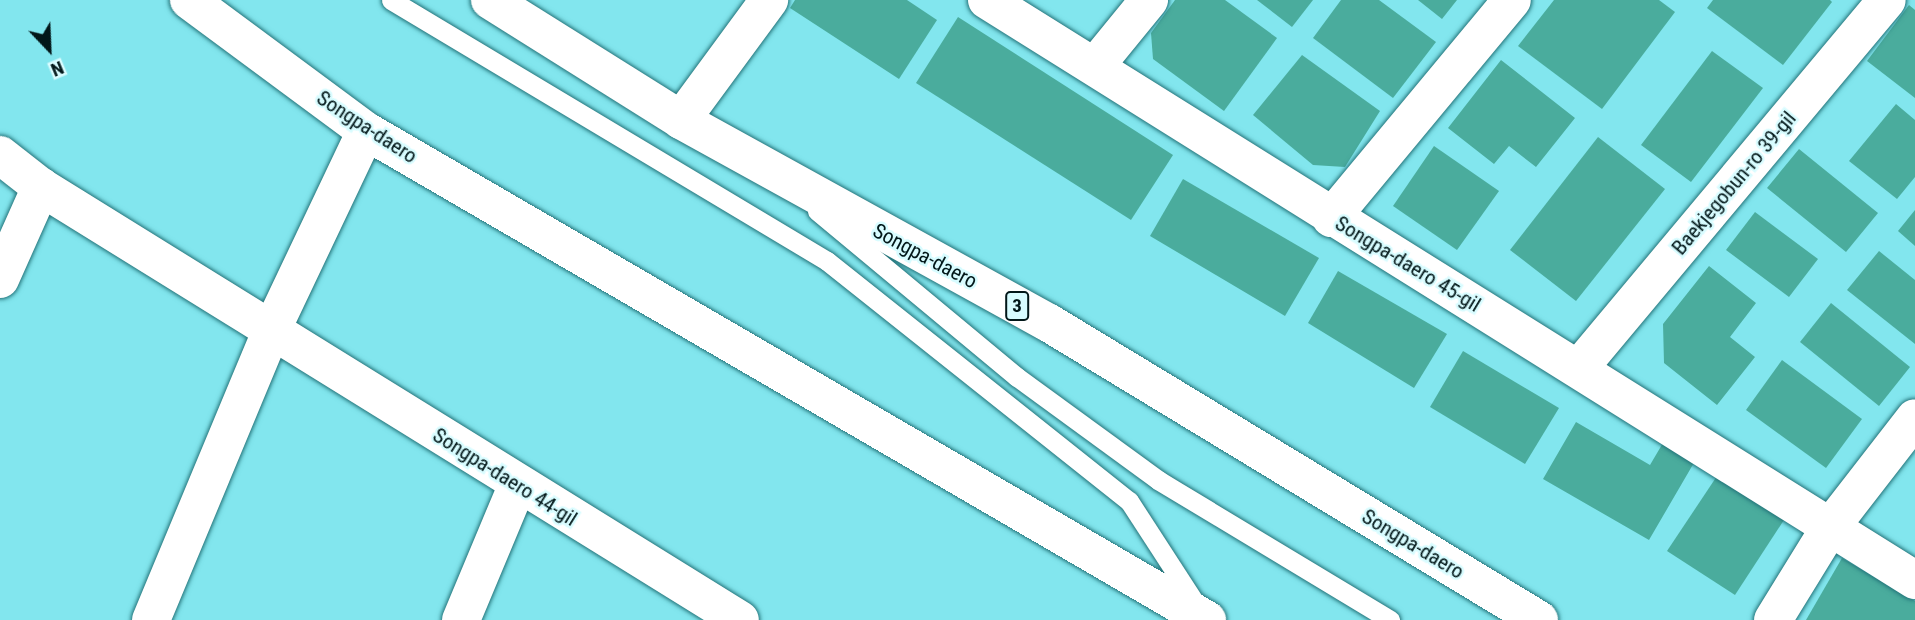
<!DOCTYPE html>
<html>
<head>
<meta charset="utf-8">
<style>
  body { margin:0 }
  #map { position:relative; width:1915px; height:620px; overflow:hidden; background:#82e6ee; font-family:"Roboto Condensed",sans-serif }
  div>[style] { position:absolute }
  [style*='--x'] { left:calc(var(--x)*1px); top:calc(var(--y)*1px); width:calc(var(--w)*1px); rotate:calc(var(--a)*1deg) }
  .building>* { inset:0; background:#4aac9d }
  .roads { filter:drop-shadow(0 0 2px #237379) drop-shadow(0 0 2px #237379) }
  .lane>* { height:19px; margin:-9.5px; padding:0 9.5px; transform-origin:9.5px; border-radius:9.5px; background:#fff }
  .street>* { height:38px; margin:-19px; padding:0 19px; transform-origin:19px; border-radius:19px; background:#fff }
  .primary>* { height:38px; margin:-19px; padding:0 19px; transform-origin:19px; border-radius:19px; background:#fff }
  span { translate:-50% -50%; white-space:nowrap; text-align:center; line-height:1.15; -webkit-text-stroke:5px #d8fcff; paint-order:stroke }
  .shield-label span { padding:2px 5px; background:#d8fcff; border:2px solid; border-radius:5px; -webkit-text-stroke-width:0 }
  .shield-label { font-size:19px; color:#021719; font-weight:700 }
  .street-label { font-size:21px; color:#021719 }
  .north { position:absolute; left:14px; top:14px; width:70px; height:70px; -webkit-text-stroke:5px #d8fcff; paint-order:stroke; rotate:157deg; font-size:19px; font-weight:700; line-height:28px; text-align:center; color:#021719 }
  .north::after { content:''; display:block; margin:auto; width:24px; height:32px; background:#021719; clip-path:polygon(50% 0,100% 100%,50% 72%,0 100%) }
</style>
</head>
<body>
<div id="map">
  <div class="building">
    <div style="clip-path:polygon(795px 0,907px 0,937px 20px,899px 79px,790px 8px)"></div>
    <div style="clip-path:polygon(1175px 0,1225px 0,1277px 38px,1224px 111px,1153px 59px,1151px 33px)"></div>
    <div style="clip-path:polygon(1257px 0,1313px 0,1292px 27px)"></div>
    <div style="clip-path:polygon(1341px 0,1379px 0,1436px 42px,1393px 98px,1313px 38px)"></div>
    <div style="clip-path:polygon(1418px 0,1457px 0,1442px 19px)"></div>
    <div style="clip-path:polygon(1554px 0,1659px 0,1675px 12px,1602px 109px,1518px 46px)"></div>
    <div style="clip-path:polygon(1713px 0,1830px 0,1832px 2px,1783px 65px,1707px 8px)"></div>
    <div style="clip-path:polygon(1909px 5px,1915px 10px,1915px 98px,1867px 61px)"></div>
    <div style="clip-path:polygon(958px 17px,1173px 155px,1131px 220px,916px 83px)"></div>
    <div style="clip-path:polygon(1712px 51px,1763px 88px,1691px 182px,1641px 145px)"></div>
    <div style="clip-path:polygon(1302px 55px,1380px 111px,1345px 167px,1313px 165px,1253px 115px)"></div>
    <div style="clip-path:polygon(1501px 60px,1575px 118px,1536px 167px,1509px 146px,1494px 164px,1448px 128px)"></div>
    <div style="clip-path:polygon(1896px 104px,1915px 120px,1915px 177px,1897px 199px,1849px 161px)"></div>
    <div style="clip-path:polygon(1598px 137px,1665px 189px,1576px 301px,1510px 250px)"></div>
    <div style="clip-path:polygon(1434px 146px,1499px 191px,1457px 250px,1393px 206px)"></div>
    <div style="clip-path:polygon(1799px 149px,1878px 213px,1846px 252px,1767px 188px)"></div>
    <div style="clip-path:polygon(1183px 179px,1319px 258px,1285px 316px,1150px 236px)"></div>
    <div style="clip-path:polygon(1915px 210px,1915px 246px,1898px 231px)"></div>
    <div style="clip-path:polygon(1755px 212px,1818px 259px,1789px 297px,1726px 250px)"></div>
    <div style="clip-path:polygon(1879px 251px,1915px 280px,1915px 344px,1847px 290px)"></div>
    <div style="clip-path:polygon(1709px 266px,1756px 303px,1730px 337px,1755px 357px,1717px 405px,1664px 363px,1663px 324px)"></div>
    <div style="clip-path:polygon(1338px 271px,1447px 334px,1414px 388px,1308px 323px)"></div>
    <div style="clip-path:polygon(1831px 303px,1910px 367px,1879px 406px,1800px 342px)"></div>
    <div style="clip-path:polygon(1463px 351px,1559px 408px,1525px 464px,1430px 407px)"></div>
    <div style="clip-path:polygon(1782px 360px,1862px 419px,1826px 468px,1746px 410px)"></div>
    <div style="clip-path:polygon(1576px 422px,1650px 465px,1670px 431px,1702px 449px,1649px 540px,1543px 479px)"></div>
    <div style="clip-path:polygon(1717px 476px,1784px 520px,1735px 595px,1667px 551px)"></div>
    <div style="clip-path:polygon(1842px 558px,1915px 601px,1915px 620px,1806px 620px)"></div>
  </div>
  <div class="roads">
    <div class="lane">
      <div style="--x:391;--y:0;--w:508;--a:30.91"></div>
      <div style="--x:827;--y:261;--w:386;--a:38.5"></div>
      <div style="--x:1129;--y:501;--w:123;--a:57"></div>
      <div style="--x:817;--y:211;--w:260;--a:39.7"></div>
      <div style="--x:1017;--y:377;--w:175;--a:36.1"></div>
      <div style="--x:1158;--y:480;--w:271;--a:31.1"></div>
    </div>
    <div class="street">
      <div style="--x:987;--y:0;--w:1094;--a:32.01"></div>
      <div style="--x:1096;--y:65;--w:84;--a:-50.8"></div>
      <div style="--x:681;--y:120;--w:149;--a:-53.7"></div>
      <div style="--x:0;--y:155;--w:52;--a:38"></div>
      <div style="--x:41;--y:187;--w:822;--a:31.78"></div>
      <div style="--x:1331;--y:218;--w:283;--a:-50.3"></div>
      <div style="--x:0;--y:279;--w:101;--a:-66"></div>
      <div style="--x:1580;--y:367;--w:478;--a:-50.1"></div>
      <div style="--x:151;--y:620;--w:315;--a:-67.4"></div>
      <div style="--x:272;--y:329;--w:219;--a:-64.6"></div>
      <div style="--x:461;--y:620;--w:145;--a:-67.3"></div>
      <div style="--x:1773;--y:620;--w:107;--a:-58.4"></div>
      <div style="--x:1829;--y:529;--w:140;--a:-52.2"></div>
    </div>
    <div class="primary">
      <div style="--x:189;--y:0;--w:220;--a:36.5"></div>
      <div style="--x:366;--y:131;--w:973;--a:30.18"></div>
      <div style="--x:490;--y:0;--w:226;--a:32.1"></div>
      <div style="--x:681;--y:120;--w:420;--a:28.9"></div>
      <div style="--x:1049;--y:323;--w:573;--a:31.22"></div>
    </div>
  </div>
  <div class="shield-label">
    <span style="left:1017px;top:306px">3</span>
  </div>
  <div class="street-label">
    <span style="left:367px;top:127px;rotate:33deg">Songpa-daero</span>
    <span style="left:1734px;top:183px;rotate:-50deg">Baekjegobun-ro 39-gil</span>
    <span style="left:925px;top:256px;rotate:28deg">Songpa-daero</span>
    <span style="left:1408px;top:264px;rotate:31deg">Songpa-daero 45-gil</span>
    <span style="left:505px;top:477px;rotate:32deg">Songpa-daero 44-gil</span>
    <span style="left:1413px;top:544px;rotate:31deg">Songpa-daero</span>
  </div>
  <div class="north">N</div>
</div>
</body>
</html>
